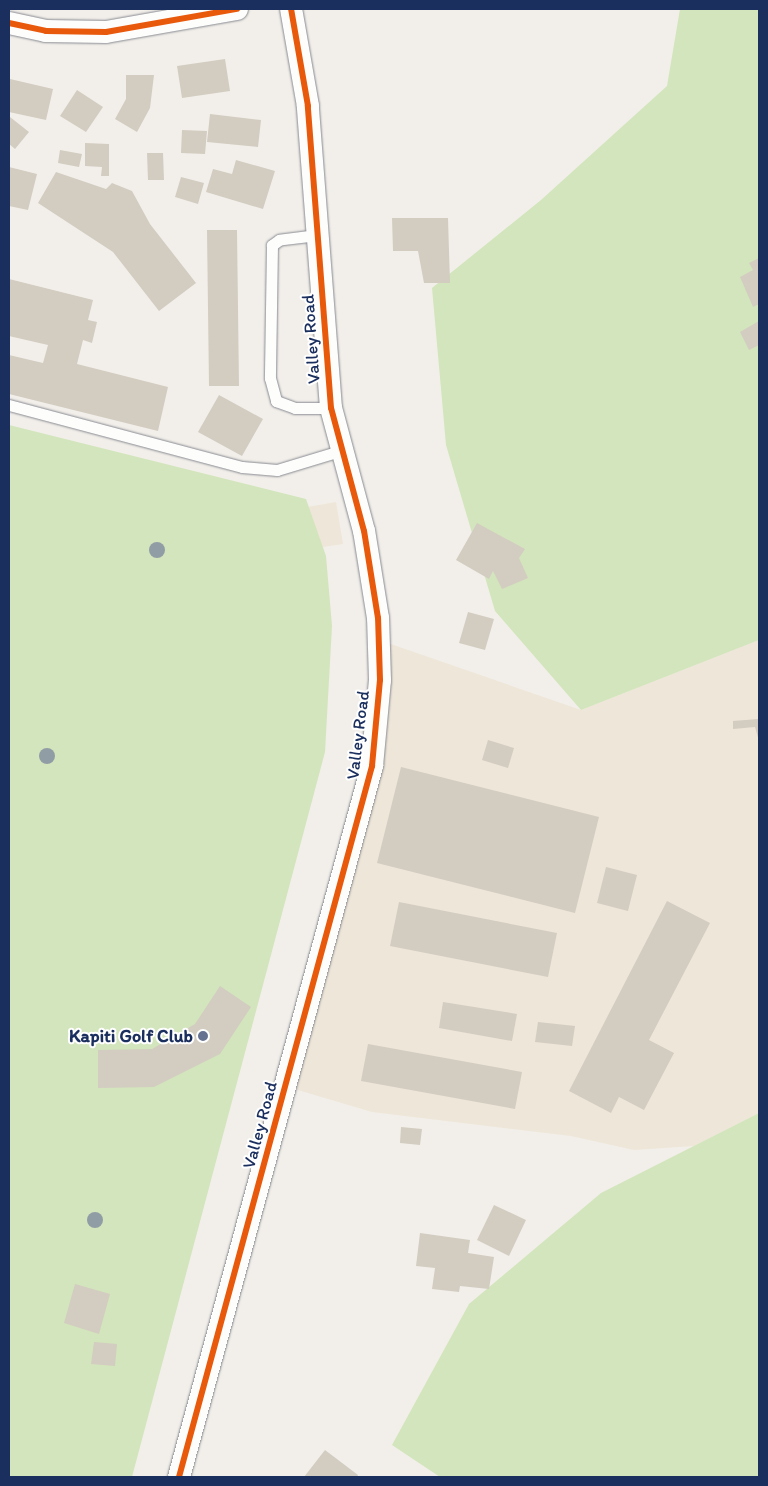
<!DOCTYPE html>
<html>
<head>
<meta charset="utf-8">
<style>
  body { margin:0 }
  #map { position:relative; width:768px; height:1486px; overflow:hidden; background:#f2efea; font-family:Itim,sans-serif }
  div>[style] { position:absolute }
  [style*='--x'] { left:calc(var(--x)*1px); top:calc(var(--y)*1px); width:calc(var(--w)*1px); rotate:calc(var(--a)*1deg) }
  .built>* { inset:0; background:#eee6d8 }
  .green>* { inset:0; background:#d3e5bc }
  .building>* { inset:0; background:#d3ccc1 }
  .roads { filter:drop-shadow(0 0 1px #888a91) drop-shadow(0 0 1px #888a91) }
  .service>* { height:11px; margin:-5.5px; padding:0 5.5px; transform-origin:5.5px; border-radius:5.5px; background:#fdfdfc }
  .minor>* { height:22px; margin:-11px; padding:0 11px; transform-origin:11px; border-radius:11px; background:#fdfdfc }
  .cycleway>* { height:6px; margin:-3px; padding:0 3px; transform-origin:3px; border-radius:3px; background:#e8590c }
  .trees>* { width:16px; height:16px; margin:-8px; border-radius:50%; background:#919da5 }
  .dots>* { width:14px; height:14px; translate:-50% -50%; box-sizing:border-box; border:2px solid #fff; border-radius:50% }
  span { translate:-50% -50%; white-space:nowrap; text-align:center; line-height:1.15; -webkit-text-stroke:4px #fff; paint-order:stroke }
  .street-label { font-size:18px; color:#1b2f5e }
  .poi-label { font-size:18px; color:#1b2f5e; font-weight:700 }
  .right { translate:-100% -50%; text-align:right }
  .frame { position:absolute; inset:0; border:10px solid #1b2f5e; pointer-events:none }
</style>
</head>
<body>
<div id="map">
  <div class="built">
    <div style="clip-path:polygon(336px 502px,343px 544px,309px 549px,302px 508px)"></div>
    <div style="clip-path:polygon(759px 640px,759px 1113px,694px 1146px,634px 1150px,571px 1136px,372px 1112px,291px 1088px,371px 752px,385px 642px,581px 710px)"></div>
  </div>
  <div class="green">
    <div style="clip-path:polygon(680px 9px,759px 9px,759px 640px,581px 710px,495px 611px,446px 445px,432px 288px,541px 200px,667px 86px)"></div>
    <div style="clip-path:polygon(9px 425px,306px 499px,326px 556px,332px 626px,325px 752px,132px 1477px,9px 1477px)"></div>
    <div style="clip-path:polygon(759px 1113px,759px 1477px,440px 1477px,392px 1445px,469px 1304px,601px 1193px)"></div>
  </div>
  <div class="building">
    <div style="clip-path:polygon(225px 59px,230px 91px,182px 98px,177px 66px)"></div>
    <div style="clip-path:polygon(126px 75px,154px 75px,150px 108px,137px 132px,115px 119px,126px 99px)"></div>
    <div style="clip-path:polygon(10px 79px,53px 89px,46px 120px,9px 112px)"></div>
    <div style="clip-path:polygon(77px 90px,103px 107px,86px 132px,60px 116px)"></div>
    <div style="clip-path:polygon(210px 114px,261px 120px,258px 147px,207px 142px)"></div>
    <div style="clip-path:polygon(10px 117px,29px 132px,15px 149px,9px 144px)"></div>
    <div style="clip-path:polygon(182px 130px,207px 131px,205px 154px,181px 153px)"></div>
    <div style="clip-path:polygon(85px 143px,109px 144px,109px 176px,101px 176px,102px 167px,85px 166px)"></div>
    <div style="clip-path:polygon(60px 150px,82px 154px,79px 167px,58px 163px)"></div>
    <div style="clip-path:polygon(147px 153px,163px 153px,164px 180px,148px 180px)"></div>
    <div style="clip-path:polygon(236px 160px,275px 171px,263px 209px,206px 192px,213px 169px,232px 174px)"></div>
    <div style="clip-path:polygon(9px 167px,37px 174px,28px 210px,9px 206px)"></div>
    <div style="clip-path:polygon(56px 172px,106px 189px,112px 183px,132px 191px,150px 224px,196px 283px,159px 311px,113px 252px,38px 203px)"></div>
    <div style="clip-path:polygon(181px 177px,204px 183px,198px 204px,175px 197px)"></div>
    <div style="clip-path:polygon(392px 218px,448px 218px,450px 283px,424px 283px,418px 251px,393px 251px)"></div>
    <div style="clip-path:polygon(207px 230px,237px 230px,239px 386px,209px 386px)"></div>
    <div style="clip-path:polygon(759px 258px,759px 304px,753px 307px,740px 277px,753px 270px,749px 263px)"></div>
    <div style="clip-path:polygon(9px 279px,93px 300px,88px 320px,97px 322px,92px 343px,83px 340px,77px 364px,168px 387px,158px 431px,9px 394px,9px 355px,43px 363px,48px 345px,9px 336px)"></div>
    <div style="clip-path:polygon(759px 321px,759px 345px,749px 350px,740px 332px)"></div>
    <div style="clip-path:polygon(219px 395px,263px 419px,242px 456px,198px 432px)"></div>
    <div style="clip-path:polygon(477px 523px,525px 549px,519px 558px,528px 578px,502px 589px,493px 571px,489px 579px,456px 560px)"></div>
    <div style="clip-path:polygon(468px 612px,494px 619px,485px 650px,459px 643px)"></div>
    <div style="clip-path:polygon(759px 719px,759px 741px,755px 727px,733px 729px,733px 721px)"></div>
    <div style="clip-path:polygon(488px 740px,514px 748px,508px 768px,482px 760px)"></div>
    <div style="clip-path:polygon(401px 767px,599px 817px,575px 913px,377px 863px)"></div>
    <div style="clip-path:polygon(606px 867px,637px 875px,628px 911px,597px 903px)"></div>
    <div style="clip-path:polygon(667px 901px,710px 923px,649px 1040px,674px 1053px,644px 1110px,619px 1097px,611px 1113px,569px 1091px)"></div>
    <div style="clip-path:polygon(399px 902px,557px 933px,548px 977px,390px 946px)"></div>
    <div style="clip-path:polygon(220px 986px,251px 1007px,220px 1054px,154px 1087px,98px 1088px,98px 1050px,152px 1049px,195px 1024px)"></div>
    <div style="clip-path:polygon(443px 1002px,517px 1014px,512px 1041px,439px 1028px)"></div>
    <div style="clip-path:polygon(538px 1022px,575px 1026px,572px 1046px,535px 1042px)"></div>
    <div style="clip-path:polygon(368px 1044px,522px 1072px,515px 1109px,361px 1081px)"></div>
    <div style="clip-path:polygon(401px 1127px,422px 1129px,420px 1145px,400px 1143px)"></div>
    <div style="clip-path:polygon(494px 1205px,526px 1220px,509px 1256px,477px 1240px)"></div>
    <div style="clip-path:polygon(420px 1233px,470px 1240px,468px 1253px,494px 1257px,489px 1289px,460px 1286px,459px 1292px,432px 1289px,435px 1268px,416px 1266px)"></div>
    <div style="clip-path:polygon(75px 1284px,110px 1294px,99px 1334px,64px 1323px)"></div>
    <div style="clip-path:polygon(94px 1342px,117px 1344px,115px 1366px,91px 1364px)"></div>
    <div style="clip-path:polygon(325px 1450px,358px 1475px,357px 1477px,304px 1477px)"></div>
  </div>
  <div class="roads">
    <div class="service">
      <div style="--x:317;--y:235;--w:38;--a:173"></div>
      <div style="--x:279;--y:240;--w:9;--a:144"></div>
      <div style="--x:272;--y:245;--w:133;--a:90.9"></div>
      <div style="--x:270;--y:378;--w:24;--a:75"></div>
      <div style="--x:276;--y:401;--w:20;--a:20"></div>
      <div style="--x:295;--y:408;--w:36;--a:0"></div>
      <div style="--x:9;--y:405;--w:241;--a:14.9"></div>
      <div style="--x:242;--y:467;--w:35;--a:5"></div>
      <div style="--x:277;--y:470;--w:69;--a:-16.9"></div>
    </div>
    <div class="minor">
      <div style="--x:9;--y:23;--w:38;--a:12"></div>
      <div style="--x:46;--y:31;--w:60;--a:1"></div>
      <div style="--x:106;--y:32;--w:133;--a:-10"></div>
      <div style="--x:179;--y:1477;--w:737;--a:-74.81"></div>
      <div style="--x:372;--y:766;--w:86;--a:-84.7"></div>
      <div style="--x:380;--y:680;--w:62;--a:-91.8"></div>
      <div style="--x:378;--y:618;--w:88;--a:-99.1"></div>
      <div style="--x:364;--y:531;--w:127;--a:-105"></div>
      <div style="--x:331;--y:408;--w:303;--a:-94.4"></div>
      <div style="--x:308;--y:106;--w:98;--a:-99.9"></div>
    </div>
  </div>
  <div class="cycleway">
    <div style="--x:9;--y:23;--w:38;--a:12"></div>
    <div style="--x:46;--y:31;--w:60;--a:1"></div>
    <div style="--x:106;--y:32;--w:133;--a:-10"></div>
    <div style="--x:179;--y:1477;--w:737;--a:-74.81"></div>
    <div style="--x:372;--y:766;--w:86;--a:-84.7"></div>
    <div style="--x:380;--y:680;--w:62;--a:-91.8"></div>
    <div style="--x:378;--y:618;--w:88;--a:-99.1"></div>
    <div style="--x:364;--y:531;--w:127;--a:-105"></div>
    <div style="--x:331;--y:408;--w:303;--a:-94.4"></div>
    <div style="--x:308;--y:106;--w:98;--a:-99.9"></div>
  </div>
  <div class="trees">
    <div style="left:157px;top:550px"></div>
    <div style="left:47px;top:756px"></div>
    <div style="left:95px;top:1220px"></div>
  </div>
  <div class="dots">
    <div style="left:203px;top:1036px;background:#66728f"></div>
  </div>
  <div class="street-label">
    <span style="left:311px;top:339px;rotate:-94deg">Valley Road</span>
    <span style="left:358px;top:735px;rotate:-83deg">Valley Road</span>
    <span style="left:260px;top:1125px;rotate:-75deg">Valley Road</span>
  </div>
  <div class="poi-label">
    <span class="right" style="left:193px;top:1036px">Kapiti Golf Club</span>
  </div>
  <div class="frame"></div>
</div>
</body>
</html>
